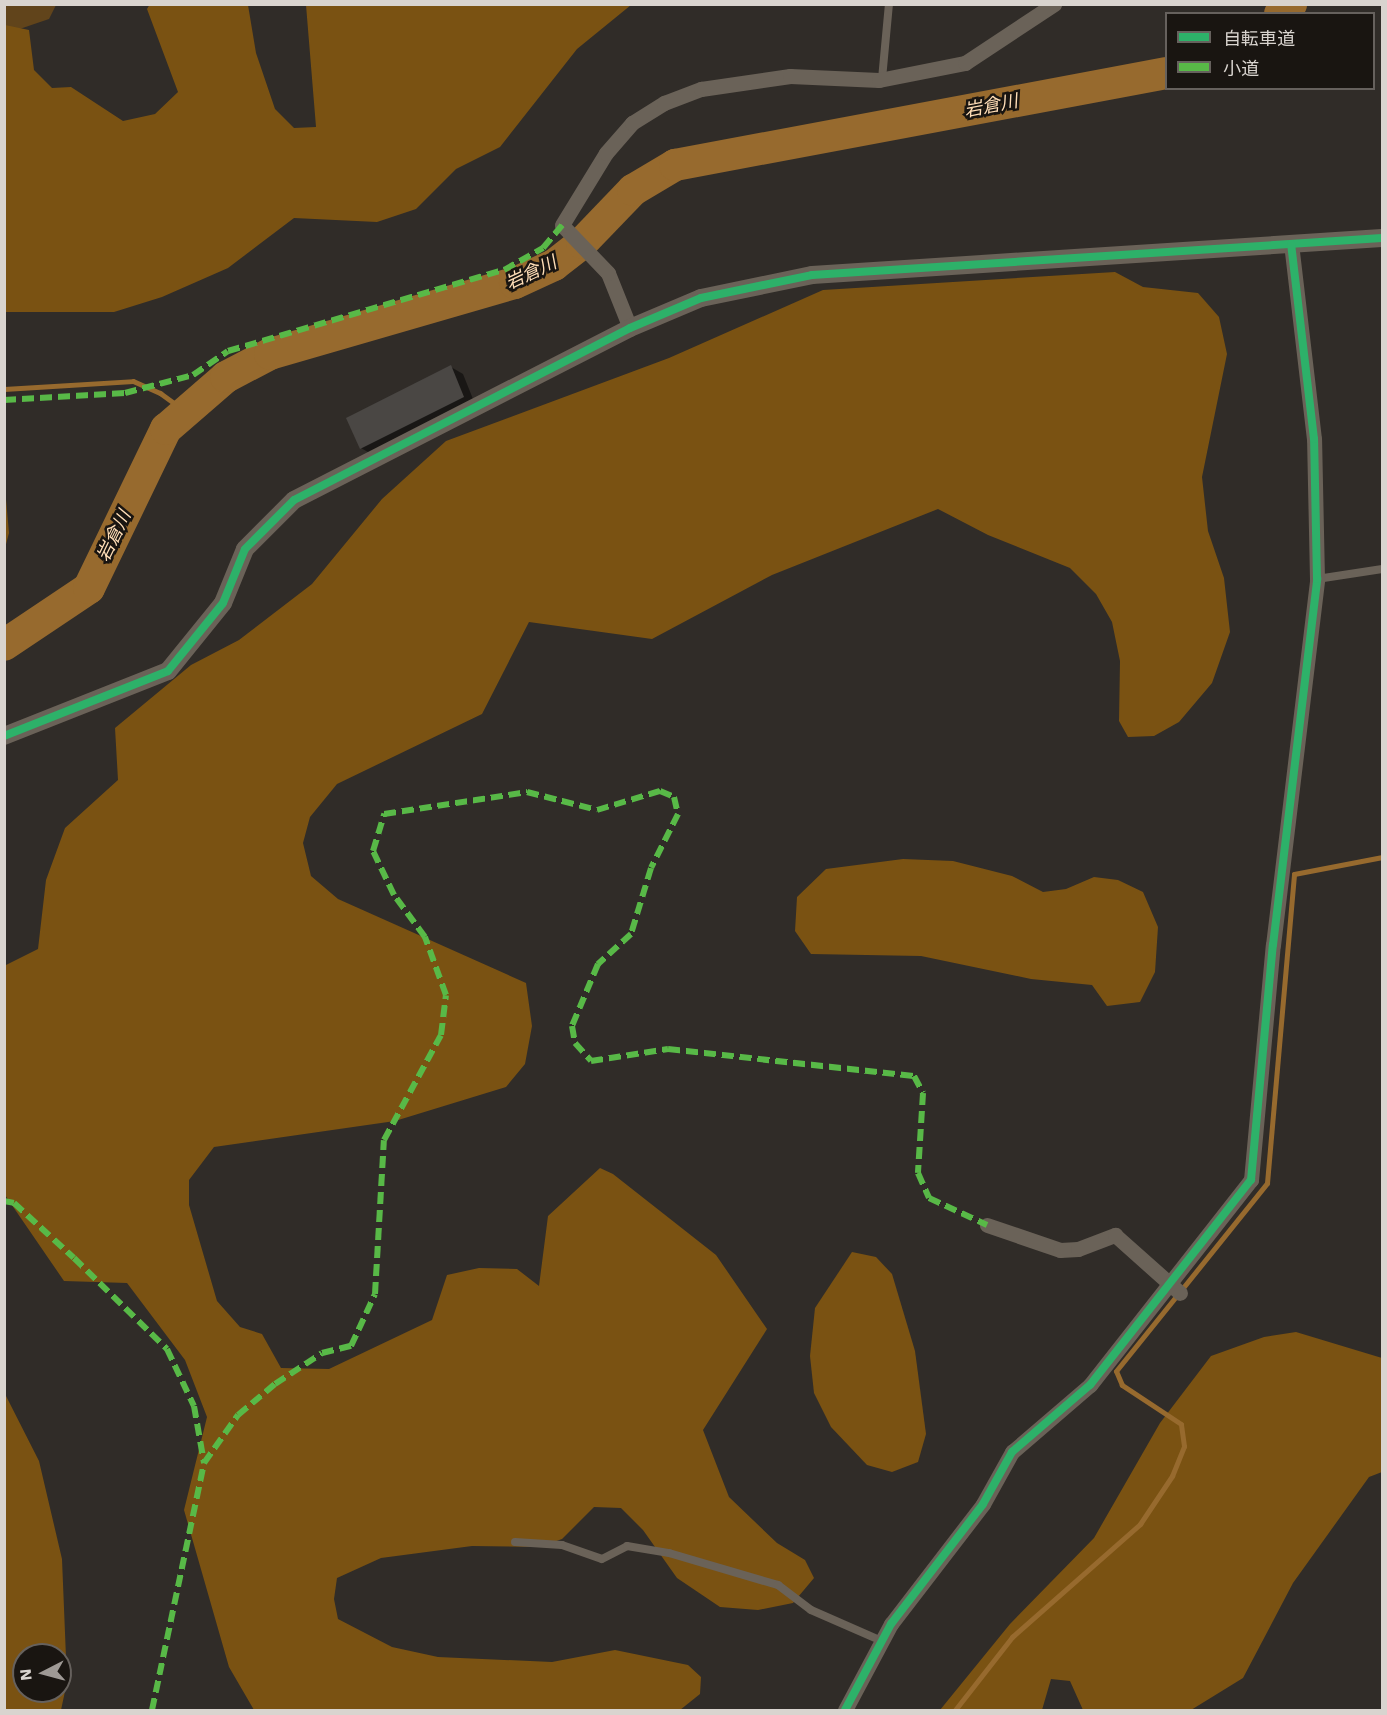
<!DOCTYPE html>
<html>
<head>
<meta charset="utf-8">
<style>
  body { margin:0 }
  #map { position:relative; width:1387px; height:1715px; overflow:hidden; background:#302c28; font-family:"Work Sans","Noto Sans JP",sans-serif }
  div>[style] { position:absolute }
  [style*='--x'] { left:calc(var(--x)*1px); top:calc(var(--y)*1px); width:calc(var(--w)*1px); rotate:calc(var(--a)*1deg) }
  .green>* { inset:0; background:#61441b }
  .forest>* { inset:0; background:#7a5212 }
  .shadow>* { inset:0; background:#0007 }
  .stream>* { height:5px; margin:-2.5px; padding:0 2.5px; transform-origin:2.5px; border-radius:2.5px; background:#976a2e }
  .river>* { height:32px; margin:-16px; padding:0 16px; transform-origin:16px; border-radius:16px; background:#976a2e }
  .building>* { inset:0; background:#4a4744 }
  .service>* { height:8px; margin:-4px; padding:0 4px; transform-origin:4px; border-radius:4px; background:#6a6258 }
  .minor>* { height:15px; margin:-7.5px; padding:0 7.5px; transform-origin:7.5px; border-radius:7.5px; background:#6a6258 }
  .tertiary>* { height:18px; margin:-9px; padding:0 9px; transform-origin:9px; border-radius:9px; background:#6a6258 }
  .quiet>* { height:6px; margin-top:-3px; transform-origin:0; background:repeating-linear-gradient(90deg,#58b947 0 12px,transparent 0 18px) }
  .cycleway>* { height:8px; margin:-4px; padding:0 4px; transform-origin:4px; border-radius:4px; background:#2db169 }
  span { translate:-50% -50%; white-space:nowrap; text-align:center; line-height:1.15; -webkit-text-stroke:5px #191511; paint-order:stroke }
  .water-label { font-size:18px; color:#ffdeb7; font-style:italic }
  .frame { position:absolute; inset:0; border:6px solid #d9d4cf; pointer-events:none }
  .legend { position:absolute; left:1165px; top:12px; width:210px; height:78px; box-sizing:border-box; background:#191511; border:2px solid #66615d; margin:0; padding:8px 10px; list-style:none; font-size:18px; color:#d9d4cf }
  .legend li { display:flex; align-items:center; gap:12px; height:30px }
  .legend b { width:30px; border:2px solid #66615d }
  .north { position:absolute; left:12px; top:1643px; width:60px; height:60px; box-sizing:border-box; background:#191511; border:2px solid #66615d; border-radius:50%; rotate:264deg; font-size:16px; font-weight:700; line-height:24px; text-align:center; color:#d9d4cf }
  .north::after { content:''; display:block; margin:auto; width:21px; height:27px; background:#9e9995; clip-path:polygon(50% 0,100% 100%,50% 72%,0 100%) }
</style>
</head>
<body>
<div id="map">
  <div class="green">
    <div style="clip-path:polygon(4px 5px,56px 5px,49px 19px,5px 34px)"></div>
  </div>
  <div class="forest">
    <div style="clip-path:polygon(150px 4px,248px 5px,256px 53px,275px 109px,294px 128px,316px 127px,306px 5px,631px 5px,577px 49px,500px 147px,456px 169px,416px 209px,377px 222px,294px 218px,228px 268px,162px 297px,114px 312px,5px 312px,5px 25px,29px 30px,34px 70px,52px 88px,71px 87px,123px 121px,155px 114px,178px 92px,147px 9px)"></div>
    <div style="clip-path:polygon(1115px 272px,1143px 287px,1198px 293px,1219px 317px,1227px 354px,1202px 477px,1208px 531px,1224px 578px,1230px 632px,1212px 683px,1179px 722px,1154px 736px,1128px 737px,1119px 721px,1120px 661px,1112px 622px,1096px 594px,1070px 568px,988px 535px,938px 509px,772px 575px,652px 639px,529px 622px,482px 714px,337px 784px,310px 817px,303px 843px,311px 876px,338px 899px,526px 983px,532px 1026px,525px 1064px,506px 1087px,395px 1121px,214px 1147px,189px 1180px,189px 1205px,217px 1301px,240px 1327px,262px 1334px,281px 1368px,329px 1369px,432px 1320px,447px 1275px,479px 1268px,517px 1269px,539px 1286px,548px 1216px,600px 1168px,613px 1174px,716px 1255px,767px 1329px,703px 1430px,729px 1497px,777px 1543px,805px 1560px,814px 1578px,793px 1603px,758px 1610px,720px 1607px,677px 1578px,643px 1530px,621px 1508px,594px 1507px,562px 1539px,540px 1547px,472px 1546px,381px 1558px,337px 1578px,334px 1599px,338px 1619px,392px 1647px,438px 1657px,552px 1662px,615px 1650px,688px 1665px,701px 1677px,700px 1694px,680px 1710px,254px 1710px,229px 1667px,184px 1510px,207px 1417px,185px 1360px,127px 1283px,64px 1281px,5px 1195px,4px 966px,38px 949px,46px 880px,65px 828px,118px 780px,115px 728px,191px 665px,239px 640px,312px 584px,382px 499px,446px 441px,669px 358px,823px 290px)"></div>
    <div style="clip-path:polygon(5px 488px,9px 533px,5px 548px,4px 548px)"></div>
    <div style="clip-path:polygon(903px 859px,953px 861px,1012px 876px,1043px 892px,1066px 889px,1094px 877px,1118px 880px,1143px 892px,1158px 927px,1155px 972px,1140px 1002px,1107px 1006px,1092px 985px,1031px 979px,921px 956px,811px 954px,795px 931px,797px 897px,826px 869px)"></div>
    <div style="clip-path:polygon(852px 1252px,876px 1257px,892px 1274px,915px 1351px,926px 1434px,918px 1462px,892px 1472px,867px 1465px,831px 1427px,814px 1393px,810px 1356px,815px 1308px)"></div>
    <div style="clip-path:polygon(1296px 1332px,1382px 1358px,1382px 1472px,1369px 1477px,1293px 1583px,1243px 1678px,1191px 1710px,1083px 1710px,1070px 1681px,1051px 1679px,1042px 1710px,940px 1710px,1010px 1624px,1094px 1538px,1160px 1423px,1211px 1356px,1264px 1337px)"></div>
    <div style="clip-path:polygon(evenodd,5px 1394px,39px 1461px,62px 1559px,67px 1682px,61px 1710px,5px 1710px,5px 1394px,24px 1655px,60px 1655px,60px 1691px,24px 1691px,24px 1655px)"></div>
  </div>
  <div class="shadow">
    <div style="clip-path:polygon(451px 367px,463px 374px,475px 404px,373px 455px,361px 448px)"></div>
  </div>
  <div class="stream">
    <div style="--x:4;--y:389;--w:129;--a:-3.5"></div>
    <div style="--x:133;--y:381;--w:30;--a:24"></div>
    <div style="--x:160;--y:393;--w:31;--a:36"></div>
    <div style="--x:955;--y:1710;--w:93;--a:-52"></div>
    <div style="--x:1012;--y:1637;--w:171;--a:-41.4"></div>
    <div style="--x:1140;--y:1524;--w:58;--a:-56.3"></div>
    <div style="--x:1172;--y:1476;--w:32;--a:-68"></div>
    <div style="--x:1184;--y:1446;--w:22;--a:-98"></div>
    <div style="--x:1181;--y:1424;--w:71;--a:-146.5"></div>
    <div style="--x:1122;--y:1385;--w:15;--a:-113"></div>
    <div style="--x:1116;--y:1371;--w:241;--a:-51.2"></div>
    <div style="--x:1267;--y:1183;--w:310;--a:-85"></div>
    <div style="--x:1294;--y:874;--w:90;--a:-10.9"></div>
  </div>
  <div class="river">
    <div style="--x:1280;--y:14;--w:15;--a:-42"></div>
    <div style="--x:4;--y:645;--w:102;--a:-33.8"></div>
    <div style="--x:89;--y:588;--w:177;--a:-64.2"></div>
    <div style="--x:166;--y:429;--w:79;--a:-40.9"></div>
    <div style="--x:226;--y:377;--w:50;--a:-27.6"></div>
    <div style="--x:270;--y:354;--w:255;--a:-16.2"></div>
    <div style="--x:515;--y:283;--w:43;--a:-24.8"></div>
    <div style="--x:554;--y:265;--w:36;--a:-38"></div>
    <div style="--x:582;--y:243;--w:74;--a:-46.1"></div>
    <div style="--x:633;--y:190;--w:49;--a:-30.8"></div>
    <div style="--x:675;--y:165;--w:500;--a:-10.6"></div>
  </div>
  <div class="building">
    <div style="clip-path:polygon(451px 365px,464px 397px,360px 449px,346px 418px)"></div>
  </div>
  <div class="service">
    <div style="--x:882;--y:79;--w:75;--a:-84.7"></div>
    <div style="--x:1317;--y:579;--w:66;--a:-8.7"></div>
    <div style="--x:515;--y:1542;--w:47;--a:3.7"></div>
    <div style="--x:562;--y:1545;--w:42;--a:19.3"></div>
    <div style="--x:602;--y:1559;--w:28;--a:-27"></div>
    <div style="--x:627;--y:1546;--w:43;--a:9.5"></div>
    <div style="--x:669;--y:1553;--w:114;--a:16.4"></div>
    <div style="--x:778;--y:1585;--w:41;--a:37.1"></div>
    <div style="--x:811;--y:1610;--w:77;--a:23.6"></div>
  </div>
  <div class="minor">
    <div style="--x:630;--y:328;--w:59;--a:-111.8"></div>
    <div style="--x:608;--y:273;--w:66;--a:-133.8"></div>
    <div style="--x:562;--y:225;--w:84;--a:-58.6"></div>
    <div style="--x:606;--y:153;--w:40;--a:-49"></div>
    <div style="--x:632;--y:123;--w:38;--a:-32"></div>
    <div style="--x:664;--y:103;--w:40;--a:-21"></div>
    <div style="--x:701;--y:89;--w:90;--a:-8.3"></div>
    <div style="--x:790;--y:76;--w:89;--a:2.6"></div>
    <div style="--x:879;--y:80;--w:88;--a:-11.2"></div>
    <div style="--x:965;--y:63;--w:107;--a:-33.5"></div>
    <div style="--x:987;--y:1225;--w:77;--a:18.9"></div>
    <div style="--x:1060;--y:1250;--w:18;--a:-3"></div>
    <div style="--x:1078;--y:1249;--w:40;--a:-21"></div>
    <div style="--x:1115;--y:1235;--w:87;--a:41.7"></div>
    <div style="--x:845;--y:1710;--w:98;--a:-61.9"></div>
    <div style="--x:891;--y:1624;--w:151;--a:-52.5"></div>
    <div style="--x:983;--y:1504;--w:60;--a:-60.9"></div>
    <div style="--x:1012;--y:1452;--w:103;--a:-40.7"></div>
    <div style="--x:1090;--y:1385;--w:261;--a:-51.9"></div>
    <div style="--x:1251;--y:1180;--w:236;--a:-84.7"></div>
    <div style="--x:1273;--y:945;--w:369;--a:-83.1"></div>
    <div style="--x:1317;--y:579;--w:140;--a:-91.2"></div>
    <div style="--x:1314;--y:439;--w:196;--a:-96.7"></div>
  </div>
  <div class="tertiary">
    <div style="--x:4;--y:736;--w:176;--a:-21.6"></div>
    <div style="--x:168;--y:671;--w:87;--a:-51"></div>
    <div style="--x:223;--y:603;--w:58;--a:-67.8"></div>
    <div style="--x:245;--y:549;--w:69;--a:-45"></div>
    <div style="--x:294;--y:500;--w:377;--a:-27.1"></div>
    <div style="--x:630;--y:328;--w:77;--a:-22.9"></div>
    <div style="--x:701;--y:298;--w:113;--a:-11.7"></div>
    <div style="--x:812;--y:275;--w:571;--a:-3.71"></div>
  </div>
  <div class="quiet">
    <div style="--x:4;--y:400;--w:121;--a:-3.3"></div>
    <div style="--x:125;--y:393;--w:70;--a:-14.8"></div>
    <div style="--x:193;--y:375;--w:42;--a:-34.4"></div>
    <div style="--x:228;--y:351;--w:288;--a:-16.4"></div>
    <div style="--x:504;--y:270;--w:45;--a:-29.4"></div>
    <div style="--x:543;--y:248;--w:30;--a:-50"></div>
    <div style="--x:4;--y:1201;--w:10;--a:11"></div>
    <div style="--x:14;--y:1203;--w:81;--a:42.5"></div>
    <div style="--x:74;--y:1258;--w:130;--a:44.4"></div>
    <div style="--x:167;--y:1349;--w:63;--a:64.7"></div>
    <div style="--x:194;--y:1406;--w:58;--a:80"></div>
    <div style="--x:152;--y:1710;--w:252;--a:-78.1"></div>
    <div style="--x:204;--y:1463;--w:59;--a:-54.7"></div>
    <div style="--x:238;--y:1415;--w:48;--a:-40"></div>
    <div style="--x:275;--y:1384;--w:56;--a:-33.4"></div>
    <div style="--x:322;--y:1353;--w:30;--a:-14"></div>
    <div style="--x:351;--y:1346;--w:57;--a:-65.2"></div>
    <div style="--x:375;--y:1294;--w:154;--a:-86.7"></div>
    <div style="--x:384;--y:1140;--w:119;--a:-61.5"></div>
    <div style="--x:441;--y:1035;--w:40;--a:-82.9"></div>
    <div style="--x:446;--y:995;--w:62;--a:-109.9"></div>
    <div style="--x:425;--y:937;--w:52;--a:-126.4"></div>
    <div style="--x:394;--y:895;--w:49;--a:-115.5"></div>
    <div style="--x:373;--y:851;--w:39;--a:-73"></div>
    <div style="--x:384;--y:814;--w:145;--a:-8.7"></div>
    <div style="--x:527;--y:792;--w:72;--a:14.4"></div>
    <div style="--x:597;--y:810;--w:66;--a:-16.8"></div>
    <div style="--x:660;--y:791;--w:15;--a:23"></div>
    <div style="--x:674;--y:797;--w:17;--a:77"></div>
    <div style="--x:678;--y:814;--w:60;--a:116.6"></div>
    <div style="--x:651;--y:868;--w:69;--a:106.9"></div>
    <div style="--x:631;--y:934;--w:45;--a:137.7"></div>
    <div style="--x:598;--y:964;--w:67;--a:112.8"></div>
    <div style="--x:572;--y:1026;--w:17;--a:80"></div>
    <div style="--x:575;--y:1043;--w:24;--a:48"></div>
    <div style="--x:591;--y:1061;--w:78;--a:-8.9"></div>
    <div style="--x:668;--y:1049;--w:247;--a:6.3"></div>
    <div style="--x:914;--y:1076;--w:19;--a:62"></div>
    <div style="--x:923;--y:1093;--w:80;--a:93.6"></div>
    <div style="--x:918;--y:1173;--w:27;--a:66"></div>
    <div style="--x:929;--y:1198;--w:64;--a:25"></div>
  </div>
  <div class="cycleway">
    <div style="--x:4;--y:736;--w:176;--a:-21.6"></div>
    <div style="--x:168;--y:671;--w:87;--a:-51"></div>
    <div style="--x:223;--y:603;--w:58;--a:-67.8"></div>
    <div style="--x:245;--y:549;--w:69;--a:-45"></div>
    <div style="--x:294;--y:500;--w:377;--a:-27.1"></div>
    <div style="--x:630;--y:328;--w:77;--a:-22.9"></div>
    <div style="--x:701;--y:298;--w:113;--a:-11.7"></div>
    <div style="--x:812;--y:275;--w:571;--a:-3.71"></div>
    <div style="--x:845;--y:1710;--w:98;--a:-61.9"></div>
    <div style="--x:891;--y:1624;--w:151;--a:-52.5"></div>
    <div style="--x:983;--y:1504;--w:60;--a:-60.9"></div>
    <div style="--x:1012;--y:1452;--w:103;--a:-40.7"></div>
    <div style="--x:1090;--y:1385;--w:261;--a:-51.9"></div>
    <div style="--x:1251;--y:1180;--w:236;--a:-84.7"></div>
    <div style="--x:1273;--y:945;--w:369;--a:-83.1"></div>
    <div style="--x:1317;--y:579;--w:140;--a:-91.2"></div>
    <div style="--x:1314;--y:439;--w:196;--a:-96.7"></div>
  </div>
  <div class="water-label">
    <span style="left:991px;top:106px;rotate:-11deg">岩倉川</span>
    <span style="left:531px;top:273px;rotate:-25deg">岩倉川</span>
    <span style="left:114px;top:536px;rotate:-64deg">岩倉川</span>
  </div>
  <div class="frame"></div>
  <ul class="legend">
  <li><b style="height:8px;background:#2db169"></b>自転車道</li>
  <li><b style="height:8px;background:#58b947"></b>小道</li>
  </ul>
  <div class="north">N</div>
</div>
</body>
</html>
